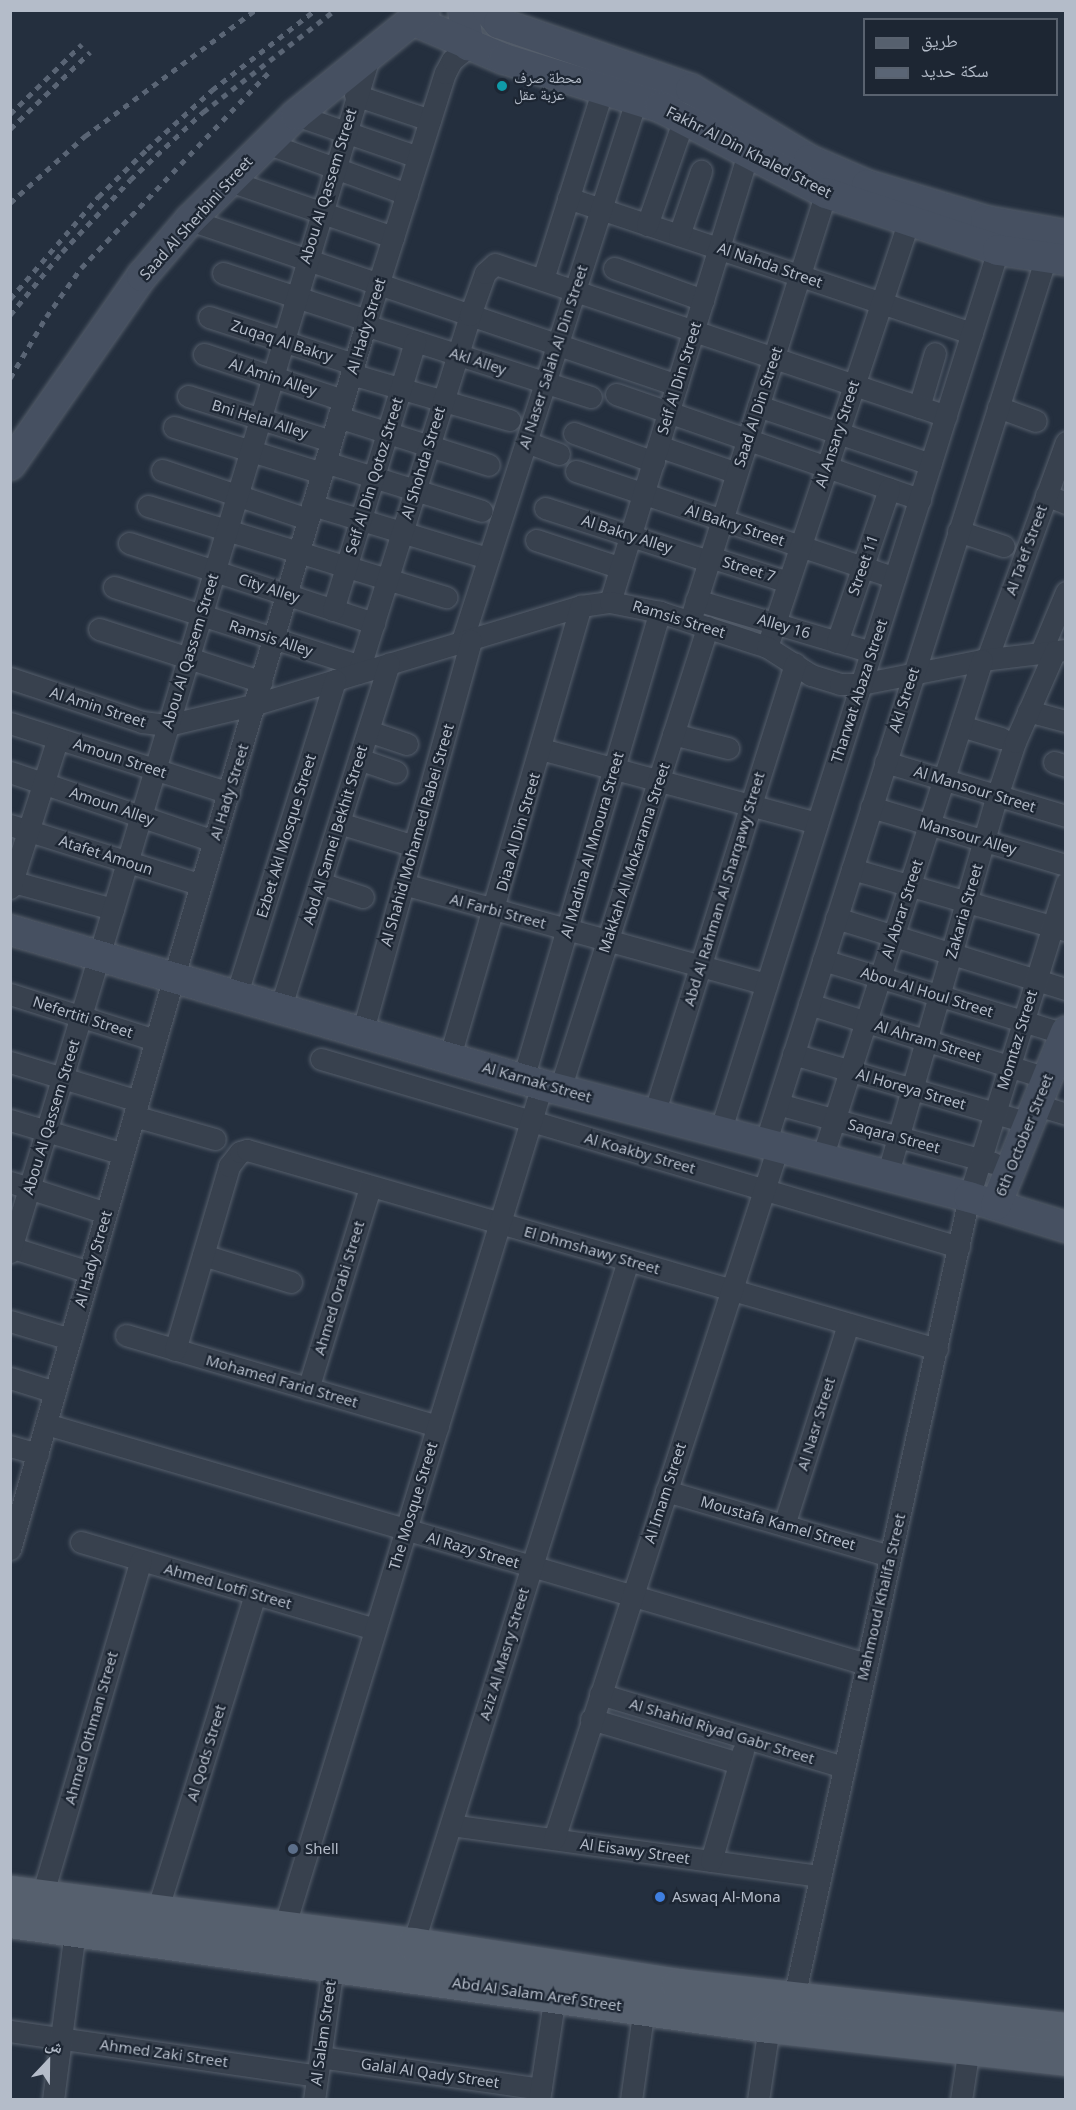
<!DOCTYPE html>
<html>
<head>
<meta charset="utf-8">
<style>
  body { margin:0 }
  #map { position:relative; width:1076px; height:2110px; overflow:hidden; background:#242f3e; font-family:"Noto Sans","Noto Naskh Arabic",sans-serif }
  div>[style] { position:absolute }
  [style*='--x'] { left:calc(var(--x)*1px); top:calc(var(--y)*1px); width:calc(var(--w)*1px); rotate:calc(var(--a)*1deg) }
  .roads { filter:drop-shadow(0 0 2px #565f6c) drop-shadow(0 0 2px #565f6c) }
  .street>* { height:21px; margin:-10.5px; padding:0 10.5px; transform-origin:10.5px; border-radius:10.5px; background:#38414e }
  .secondary>* { height:30px; margin:-15px; padding:0 15px; transform-origin:15px; border-radius:15px; background:#465061 }
  .primary>* { height:33px; margin:-16.5px; padding:0 16.5px; transform-origin:16.5px; border-radius:16.5px; background:#56606e }
  .rail>* { height:4.5px; margin-top:-2.25px; transform-origin:0; background:repeating-linear-gradient(90deg,#5a6575 0 6px,transparent 0 12px) }
  .dots>* { width:16px; height:16px; translate:-50% -50%; box-sizing:border-box; border:3px solid #1d2633; border-radius:50% }
  span { translate:-50% -50%; white-space:nowrap; text-align:center; line-height:1.15; -webkit-text-stroke:4.5px #1d2633; paint-order:stroke }
  .poi-label { font-size:15px; color:#b4bcc9 }
  .left { translate:0 -50%; text-align:left }
  .street-label { font-size:15px; color:#b4bcc9 }
  .frame { position:absolute; inset:0; border:12px solid #b4bcc9; pointer-events:none }
  .legend { position:absolute; left:863px; top:18px; width:195px; height:78px; box-sizing:border-box; background:#1d2633; border:2px solid #59626f; margin:0; padding:8px 10px; list-style:none; font-size:18px; color:#b4bcc9 }
  .legend li { display:flex; align-items:center; gap:12px; height:30px }
  .legend b { width:30px; border:2px solid #59626f }
  .north { position:absolute; left:18px; top:2032px; width:60px; height:60px; -webkit-text-stroke:4px #1d2633; paint-order:stroke; rotate:22deg; font-size:16px; font-weight:700; line-height:24px; text-align:center; color:#b4bcc9 }
  .north::after { content:''; display:block; margin:auto; width:21px; height:27px; background:#b4bcc9; clip-path:polygon(50% 0,100% 100%,50% 72%,0 100%) }
</style>
</head>
<body>
<div id="map">
  <div class="roads">
    <div class="street">
      <div style="--x:355;--y:95;--w:79;--a:18.4"></div>
      <div style="--x:296;--y:115;--w:129;--a:19"></div>
      <div style="--x:266;--y:143;--w:150;--a:19.9"></div>
      <div style="--x:227;--y:180;--w:176;--a:19"></div>
      <div style="--x:568;--y:198;--w:426;--a:18.5"></div>
      <div style="--x:190;--y:220;--w:514;--a:18.72"></div>
      <div style="--x:647;--y:225;--w:112;--a:-70.8"></div>
      <div style="--x:679;--y:235;--w:68;--a:-71"></div>
      <div style="--x:614;--y:268;--w:95;--a:19.8"></div>
      <div style="--x:223;--y:273;--w:151;--a:18.1"></div>
      <div style="--x:543;--y:279;--w:213;--a:-72.5"></div>
      <div style="--x:209;--y:317;--w:152;--a:18"></div>
      <div style="--x:365;--y:325;--w:237;--a:17.7"></div>
      <div style="--x:204;--y:354;--w:146;--a:18.3"></div>
      <div style="--x:351;--y:374;--w:165;--a:16.2"></div>
      <div style="--x:616;--y:394;--w:322;--a:19.1"></div>
      <div style="--x:188;--y:396;--w:150;--a:17.5"></div>
      <div style="--x:758;--y:406;--w:182;--a:18.6"></div>
      <div style="--x:919;--y:407;--w:56;--a:-73.5"></div>
      <div style="--x:998;--y:407;--w:40;--a:20.2"></div>
      <div style="--x:338;--y:417;--w:158;--a:17.6"></div>
      <div style="--x:174;--y:427;--w:155;--a:17.3"></div>
      <div style="--x:574;--y:433;--w:85;--a:19.9"></div>
      <div style="--x:526;--y:442;--w:35;--a:20"></div>
      <div style="--x:658;--y:446;--w:83;--a:18.9"></div>
      <div style="--x:325;--y:462;--w:164;--a:17.3"></div>
      <div style="--x:162;--y:470;--w:154;--a:18.6"></div>
      <div style="--x:576;--y:471;--w:336;--a:18.5"></div>
      <div style="--x:1046;--y:495;--w:22;--a:22"></div>
      <div style="--x:312;--y:505;--w:184;--a:16.8"></div>
      <div style="--x:148;--y:506;--w:312;--a:17"></div>
      <div style="--x:545;--y:508;--w:171;--a:18"></div>
      <div style="--x:958;--y:531;--w:48;--a:18.1"></div>
      <div style="--x:536;--y:540;--w:89;--a:18.2"></div>
      <div style="--x:129;--y:543;--w:258;--a:18.1"></div>
      <div style="--x:710;--y:557;--w:82;--a:17.8"></div>
      <div style="--x:114;--y:587;--w:258;--a:17.8"></div>
      <div style="--x:696;--y:600;--w:183;--a:16.5"></div>
      <div style="--x:610;--y:602;--w:469;--a:-72.9"></div>
      <div style="--x:333;--y:610;--w:281;--a:-73"></div>
      <div style="--x:690;--y:621;--w:449;--a:-72.4"></div>
      <div style="--x:99;--y:629;--w:171;--a:18"></div>
      <div style="--x:837;--y:642;--w:162;--a:-71.2"></div>
      <div style="--x:461;--y:644;--w:584;--a:-72.15"></div>
      <div style="--x:767;--y:647;--w:448;--a:-71.6"></div>
      <div style="--x:1041;--y:652;--w:65;--a:-67.4"></div>
      <div style="--x:987;--y:659;--w:231;--a:-70"></div>
      <div style="--x:358;--y:673;--w:375;--a:-72.6"></div>
      <div style="--x:470;--y:315;--w:45;--a:-70.3"></div>
      <div style="--x:485;--y:273;--w:13;--a:-42"></div>
      <div style="--x:495;--y:264;--w:476;--a:18.6"></div>
      <div style="--x:10;--y:678;--w:139;--a:18.4"></div>
      <div style="--x:142;--y:722;--w:26;--a:7"></div>
      <div style="--x:168;--y:725;--w:90;--a:-13.4"></div>
      <div style="--x:256;--y:704;--w:339;--a:-16.8"></div>
      <div style="--x:581;--y:606;--w:29;--a:-8"></div>
      <div style="--x:610;--y:602;--w:51;--a:11.3"></div>
      <div style="--x:660;--y:612;--w:113;--a:18.1"></div>
      <div style="--x:767;--y:647;--w:52;--a:32.5"></div>
      <div style="--x:811;--y:675;--w:30;--a:17"></div>
      <div style="--x:840;--y:684;--w:21;--a:0"></div>
      <div style="--x:861;--y:684;--w:123;--a:-11.2"></div>
      <div style="--x:982;--y:660;--w:85;--a:-6.8"></div>
      <div style="--x:1028;--y:711;--w:39;--a:15"></div>
      <div style="--x:10;--y:723;--w:230;--a:17.7"></div>
      <div style="--x:961;--y:726;--w:42;--a:16.7"></div>
      <div style="--x:368;--y:731;--w:41;--a:18.4"></div>
      <div style="--x:673;--y:734;--w:57;--a:14.3"></div>
      <div style="--x:541;--y:749;--w:286;--a:15"></div>
      <div style="--x:359;--y:759;--w:39;--a:19"></div>
      <div style="--x:885;--y:762;--w:189;--a:16.6"></div>
      <div style="--x:1054;--y:762;--w:13;--a:18"></div>
      <div style="--x:10;--y:772;--w:215;--a:18.7"></div>
      <div style="--x:871;--y:807;--w:203;--a:16.6"></div>
      <div style="--x:339;--y:823;--w:78;--a:17"></div>
      <div style="--x:10;--y:825;--w:200;--a:17.4"></div>
      <div style="--x:852;--y:869;--w:222;--a:16"></div>
      <div style="--x:10;--y:881;--w:107;--a:15.2"></div>
      <div style="--x:320;--y:883;--w:45;--a:18"></div>
      <div style="--x:403;--y:884;--w:377;--a:15.4"></div>
      <div style="--x:10;--y:888;--w:157;--a:-72.3"></div>
      <div style="--x:836;--y:918;--w:241;--a:17.2"></div>
      <div style="--x:823;--y:960;--w:253;--a:17"></div>
      <div style="--x:237;--y:993;--w:328;--a:-72.6"></div>
      <div style="--x:10;--y:994;--w:152;--a:17.6"></div>
      <div style="--x:809;--y:1004;--w:249;--a:17.3"></div>
      <div style="--x:281;--y:1006;--w:359;--a:-72.5"></div>
      <div style="--x:363;--y:1030;--w:404;--a:-74.5"></div>
      <div style="--x:793;--y:1054;--w:246;--a:16.3"></div>
      <div style="--x:450;--y:1056;--w:469;--a:-73.8"></div>
      <div style="--x:321;--y:1059;--w:665;--a:16.42"></div>
      <div style="--x:10;--y:1062;--w:134;--a:16.9"></div>
      <div style="--x:523;--y:1079;--w:487;--a:-73.7"></div>
      <div style="--x:560;--y:1089;--w:485;--a:-72.3"></div>
      <div style="--x:778;--y:1104;--w:223;--a:15.3"></div>
      <div style="--x:1037;--y:1105;--w:30;--a:17"></div>
      <div style="--x:654;--y:1114;--w:472;--a:-72.6"></div>
      <div style="--x:134;--y:1116;--w:84;--a:15.9"></div>
      <div style="--x:10;--y:1120;--w:118;--a:16.7"></div>
      <div style="--x:720;--y:1132;--w:925;--a:-72.51"></div>
      <div style="--x:765;--y:1144;--w:930;--a:-72.42"></div>
      <div style="--x:822;--y:1158;--w:523;--a:-72.19"></div>
      <div style="--x:887;--y:1176;--w:396;--a:-73.9"></div>
      <div style="--x:997;--y:796;--w:57;--a:-71.6"></div>
      <div style="--x:1015;--y:742;--w:99;--a:-66.3"></div>
      <div style="--x:10;--y:1182;--w:101;--a:17.9"></div>
      <div style="--x:10;--y:1247;--w:83;--a:17.6"></div>
      <div style="--x:10;--y:1252;--w:1248;--a:-73.28"></div>
      <div style="--x:203;--y:1255;--w:92;--a:17.1"></div>
      <div style="--x:10;--y:1321;--w:63;--a:16.7"></div>
      <div style="--x:126;--y:1335;--w:325;--a:16.3"></div>
      <div style="--x:175;--y:1350;--w:192;--a:-73.6"></div>
      <div style="--x:229;--y:1166;--w:18;--a:-52"></div>
      <div style="--x:240;--y:1152;--w:7;--a:-16"></div>
      <div style="--x:247;--y:1150;--w:718;--a:16.09"></div>
      <div style="--x:10;--y:1378;--w:47;--a:17.3"></div>
      <div style="--x:308;--y:1389;--w:211;--a:-72.9"></div>
      <div style="--x:46;--y:1424;--w:854;--a:16.31"></div>
      <div style="--x:10;--y:1446;--w:29;--a:16"></div>
      <div style="--x:666;--y:1491;--w:233;--a:16.2"></div>
      <div style="--x:784;--y:1525;--w:211;--a:-72.3"></div>
      <div style="--x:81;--y:1542;--w:306;--a:16.5"></div>
      <div style="--x:10;--y:1549;--w:596;--a:-74.03"></div>
      <div style="--x:174;--y:976;--w:684;--a:-73.61"></div>
      <div style="--x:367;--y:320;--w:259;--a:-72.5"></div>
      <div style="--x:445;--y:73;--w:15;--a:-62"></div>
      <div style="--x:452;--y:60;--w:22;--a:-39"></div>
      <div style="--x:600;--y:1694;--w:255;--a:16.7"></div>
      <div style="--x:591;--y:1719;--w:154;--a:16.6"></div>
      <div style="--x:451;--y:1825;--w:373;--a:7.9"></div>
      <div style="--x:554;--y:1839;--w:727;--a:-72.06"></div>
      <div style="--x:711;--y:1861;--w:115;--a:-73.8"></div>
      <div style="--x:42;--y:1896;--w:350;--a:-73.6"></div>
      <div style="--x:157;--y:1911;--w:332;--a:-72.8"></div>
      <div style="--x:284;--y:1928;--w:882;--a:-72.98"></div>
      <div style="--x:413;--y:1944;--w:716;--a:-72.53"></div>
      <div style="--x:794;--y:1997;--w:819;--a:-77.66"></div>
      <div style="--x:969;--y:1197;--w:329;--a:-72.8"></div>
      <div style="--x:10;--y:2031;--w:310;--a:8.3"></div>
      <div style="--x:320;--y:2057;--w:223;--a:8.2"></div>
      <div style="--x:53;--y:2100;--w:171;--a:-82.6"></div>
      <div style="--x:314;--y:2100;--w:135;--a:-81.9"></div>
      <div style="--x:539;--y:2100;--w:105;--a:-81.3"></div>
      <div style="--x:631;--y:2100;--w:93;--a:-82"></div>
      <div style="--x:758;--y:2100;--w:75;--a:-81.5"></div>
      <div style="--x:961;--y:2100;--w:53;--a:-81.3"></div>
    </div>
    <div class="secondary">
      <div style="--x:463;--y:10;--w:36;--a:81"></div>
      <div style="--x:488;--y:10;--w:17;--a:50"></div>
      <div style="--x:499;--y:23;--w:203;--a:19"></div>
      <div style="--x:691;--y:89;--w:138;--a:31"></div>
      <div style="--x:809;--y:160;--w:63;--a:23.3"></div>
      <div style="--x:867;--y:185;--w:124;--a:16.8"></div>
      <div style="--x:986;--y:221;--w:81;--a:9.9"></div>
      <div style="--x:412;--y:20;--w:100;--a:23"></div>
      <div style="--x:504;--y:59;--w:163;--a:17.1"></div>
      <div style="--x:660;--y:107;--w:187;--a:27.4"></div>
      <div style="--x:826;--y:193;--w:181;--a:18.3"></div>
      <div style="--x:998;--y:250;--w:69;--a:8.4"></div>
      <div style="--x:10;--y:465;--w:231;--a:-55.1"></div>
      <div style="--x:142;--y:276;--w:74;--a:-49.4"></div>
      <div style="--x:190;--y:220;--w:149;--a:-44.7"></div>
      <div style="--x:296;--y:115;--w:166;--a:-39.1"></div>
      <div style="--x:10;--y:930;--w:554;--a:16.24"></div>
      <div style="--x:542;--y:1085;--w:441;--a:14.7"></div>
      <div style="--x:969;--y:1197;--w:102;--a:17.2"></div>
      <div style="--x:996;--y:1205;--w:187;--a:-68"></div>
    </div>
    <div class="primary">
      <div style="--x:10;--y:1892;--w:406;--a:7.4"></div>
      <div style="--x:413;--y:1944;--w:268;--a:8.8"></div>
      <div style="--x:678;--y:1985;--w:390;--a:6.5"></div>
      <div style="--x:10;--y:1921;--w:766;--a:7.88"></div>
      <div style="--x:769;--y:2026;--w:299;--a:6.3"></div>
    </div>
  </div>
  <div class="rail">
    <div style="--x:10;--y:114;--w:100;--a:-44.2"></div>
    <div style="--x:10;--y:129;--w:111;--a:-43.9"></div>
    <div style="--x:10;--y:203;--w:101;--a:-41.8"></div>
    <div style="--x:85;--y:136;--w:212;--a:-36.5"></div>
    <div style="--x:10;--y:299;--w:135;--a:-49.2"></div>
    <div style="--x:98;--y:197;--w:69;--a:-44.4"></div>
    <div style="--x:147;--y:149;--w:88;--a:-42.2"></div>
    <div style="--x:212;--y:90;--w:130;--a:-37.8"></div>
    <div style="--x:10;--y:315;--w:82;--a:-50.5"></div>
    <div style="--x:62;--y:252;--w:99;--a:-46.6"></div>
    <div style="--x:130;--y:180;--w:100;--a:-43"></div>
    <div style="--x:203;--y:112;--w:167;--a:-37.7"></div>
    <div style="--x:10;--y:378;--w:71;--a:-59.5"></div>
    <div style="--x:46;--y:317;--w:60;--a:-54.5"></div>
    <div style="--x:81;--y:268;--w:270;--a:-46.2"></div>
  </div>
  <div class="dots">
    <div style="left:502px;top:86px;background:#0f9aa8"></div>
    <div style="left:293px;top:1849px;background:#5c6f8a"></div>
    <div style="left:660px;top:1897px;background:#3f7fe0"></div>
  </div>
  <div class="poi-label">
    <span class="left" style="left:514px;top:86px">محطة صرف<br>عزبة عقل</span>
    <span class="left" style="left:305px;top:1849px">Shell</span>
    <span class="left" style="left:672px;top:1897px">Aswaq Al-Mona</span>
  </div>
  <div class="street-label">
    <span style="left:749px;top:152px;rotate:27deg">Fakhr Al Din Khaled Street</span>
    <span style="left:328px;top:186px;rotate:-73deg">Abou Al Qassem Street</span>
    <span style="left:196px;top:218px;rotate:-48deg">Saad Al Sherbini Street</span>
    <span style="left:770px;top:265px;rotate:19deg">Al Nahda Street</span>
    <span style="left:366px;top:326px;rotate:-73deg">Al Hady Street</span>
    <span style="left:282px;top:341px;rotate:18deg">Zuqaq Al Bakry</span>
    <span style="left:553px;top:357px;rotate:-72deg">Al Naser Salah Al Din Street</span>
    <span style="left:478px;top:361px;rotate:18deg">Akl Alley</span>
    <span style="left:273px;top:377px;rotate:18deg">Al Amin Alley</span>
    <span style="left:679px;top:378px;rotate:-73deg">Seif Al Din Street</span>
    <span style="left:758px;top:407px;rotate:-72deg">Saad Al Din Street</span>
    <span style="left:260px;top:419px;rotate:17deg">Bni Helal Alley</span>
    <span style="left:837px;top:434px;rotate:-72deg">Al Ansary Street</span>
    <span style="left:423px;top:463px;rotate:-73deg">Al Shohda Street</span>
    <span style="left:374px;top:476px;rotate:-73deg">Seif Al Din Qotoz Street</span>
    <span style="left:735px;top:525px;rotate:18deg">Al Bakry Street</span>
    <span style="left:627px;top:534px;rotate:18deg">Al Bakry Alley</span>
    <span style="left:1026px;top:550px;rotate:-70deg">Al Ta'ef Street</span>
    <span style="left:863px;top:565px;rotate:-71deg">Street 11</span>
    <span style="left:749px;top:569px;rotate:17deg">Street 7</span>
    <span style="left:269px;top:588px;rotate:18deg">City Alley</span>
    <span style="left:679px;top:619px;rotate:17deg">Ramsis Street</span>
    <span style="left:784px;top:626px;rotate:16deg">Alley 16</span>
    <span style="left:271px;top:638px;rotate:18deg">Ramsis Alley</span>
    <span style="left:190px;top:651px;rotate:-73deg">Abou Al Qassem Street</span>
    <span style="left:859px;top:691px;rotate:-72deg">Tharwat Abaza Street</span>
    <span style="left:904px;top:700px;rotate:-72deg">Akl Street</span>
    <span style="left:98px;top:707px;rotate:18deg">Al Amin Street</span>
    <span style="left:120px;top:758px;rotate:18deg">Amoun Street</span>
    <span style="left:975px;top:789px;rotate:17deg">Al Mansour Street</span>
    <span style="left:229px;top:792px;rotate:-73deg">Al Hady Street</span>
    <span style="left:112px;top:806px;rotate:19deg">Amoun Alley</span>
    <span style="left:518px;top:832px;rotate:-74deg">Diaa Al Din Street</span>
    <span style="left:335px;top:835px;rotate:-73deg">Abd Al Samei Bekhit Street</span>
    <span style="left:417px;top:835px;rotate:-74deg">Al Shahid Mohamed Rabei Street</span>
    <span style="left:286px;top:836px;rotate:-73deg">Ezbet Akl Mosque Street</span>
    <span style="left:968px;top:836px;rotate:16deg">Mansour Alley</span>
    <span style="left:592px;top:845px;rotate:-74deg">Al Madina Al Mnoura Street</span>
    <span style="left:106px;top:855px;rotate:18deg">Atafet Amoun</span>
    <span style="left:634px;top:858px;rotate:-72deg">Makkah Al Mokarama Street</span>
    <span style="left:724px;top:889px;rotate:-73deg">Abd Al Rahman Al Sharqawy Street</span>
    <span style="left:902px;top:909px;rotate:-72deg">Al Abrar Street</span>
    <span style="left:498px;top:911px;rotate:15deg">Al Farbi Street</span>
    <span style="left:964px;top:911px;rotate:-74deg">Zakaria Street</span>
    <span style="left:927px;top:992px;rotate:17deg">Abou Al Houl Street</span>
    <span style="left:83px;top:1017px;rotate:18deg">Nefertiti Street</span>
    <span style="left:1017px;top:1040px;rotate:-73deg">Momtaz Street</span>
    <span style="left:928px;top:1041px;rotate:17deg">Al Ahram Street</span>
    <span style="left:537px;top:1082px;rotate:16deg">Al Karnak Street</span>
    <span style="left:911px;top:1089px;rotate:16deg">Al Horeya Street</span>
    <span style="left:51px;top:1117px;rotate:-73deg">Abou Al Qassem Street</span>
    <span style="left:1024px;top:1135px;rotate:-68deg">6th October Street</span>
    <span style="left:894px;top:1136px;rotate:15deg">Saqara Street</span>
    <span style="left:640px;top:1153px;rotate:16deg">Al Koakby Street</span>
    <span style="left:592px;top:1250px;rotate:16deg">El Dhmshawy Street</span>
    <span style="left:93px;top:1259px;rotate:-74deg">Al Hady Street</span>
    <span style="left:339px;top:1288px;rotate:-73deg">Ahmed Orabi Street</span>
    <span style="left:282px;top:1381px;rotate:16deg">Mohamed Farid Street</span>
    <span style="left:816px;top:1424px;rotate:-73deg">Al Nasr Street</span>
    <span style="left:665px;top:1493px;rotate:-72deg">Al Imam Street</span>
    <span style="left:413px;top:1506px;rotate:-73deg">The Mosque Street</span>
    <span style="left:778px;top:1523px;rotate:16deg">Moustafa Kamel Street</span>
    <span style="left:473px;top:1550px;rotate:16deg">Al Razy Street</span>
    <span style="left:228px;top:1586px;rotate:16deg">Ahmed Lotfi Street</span>
    <span style="left:881px;top:1597px;rotate:-77deg">Mahmoud Khalifa Street</span>
    <span style="left:504px;top:1654px;rotate:-73deg">Aziz Al Masry Street</span>
    <span style="left:91px;top:1728px;rotate:-74deg">Ahmed Othman Street</span>
    <span style="left:722px;top:1731px;rotate:17deg">Al Shahid Riyad Gabr Street</span>
    <span style="left:206px;top:1753px;rotate:-73deg">Al Qods Street</span>
    <span style="left:635px;top:1851px;rotate:8deg">Al Eisawy Street</span>
    <span style="left:537px;top:1994px;rotate:8deg">Abd Al Salam Aref Street</span>
    <span style="left:323px;top:2033px;rotate:-82deg">Al Salam Street</span>
    <span style="left:164px;top:2053px;rotate:8deg">Ahmed Zaki Street</span>
    <span style="left:430px;top:2073px;rotate:8deg">Galal Al Qady Street</span>
  </div>
  <div class="frame"></div>
  <ul class="legend">
  <li><b style="height:8px;background:#56606e"></b>طريق</li>
  <li><b style="height:8px;background:#5a6575"></b>سكة حديد</li>
  </ul>
  <div class="north">ش</div>
</div>
</body>
</html>
